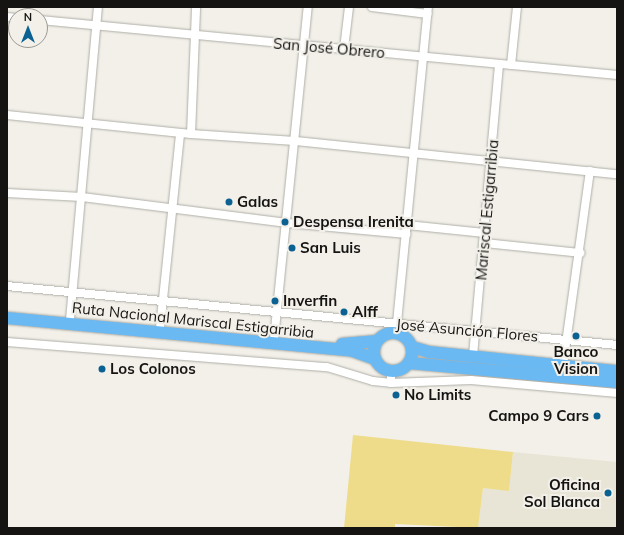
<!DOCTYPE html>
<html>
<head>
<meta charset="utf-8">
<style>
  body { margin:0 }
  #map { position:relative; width:624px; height:535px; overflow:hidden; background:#f2f0e9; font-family:Mulish,sans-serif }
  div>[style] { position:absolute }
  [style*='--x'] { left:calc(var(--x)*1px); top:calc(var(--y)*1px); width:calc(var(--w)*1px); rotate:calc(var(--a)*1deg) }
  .built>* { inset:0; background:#e8e5d7 }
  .green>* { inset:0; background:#eedc8a }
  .roads { filter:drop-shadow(0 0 1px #afaea7) drop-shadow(0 0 1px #afaea7) }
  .minor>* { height:8px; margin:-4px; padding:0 4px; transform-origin:4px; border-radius:4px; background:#fff }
  .highway>* { height:12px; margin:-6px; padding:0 6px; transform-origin:6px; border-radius:6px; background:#6ab9f3 }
  .highway>.ring { margin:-6px; padding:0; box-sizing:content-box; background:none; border:12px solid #6ab9f3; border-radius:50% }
  .dots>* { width:11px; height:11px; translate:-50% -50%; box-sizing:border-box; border:2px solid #f2f0e9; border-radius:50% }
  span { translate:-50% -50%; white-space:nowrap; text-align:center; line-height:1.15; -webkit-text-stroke:4px #f2f0e9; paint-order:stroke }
  .street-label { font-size:15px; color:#151412 }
  .poi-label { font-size:15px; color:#151412; font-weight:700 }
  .left { translate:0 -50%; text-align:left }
  .right { translate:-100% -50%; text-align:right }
  .frame { position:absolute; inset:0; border:8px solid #151412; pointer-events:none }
  .north { position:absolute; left:8px; top:8px; width:40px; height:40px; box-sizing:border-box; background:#f2f0e9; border:1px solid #9a9893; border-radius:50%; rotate:0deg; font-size:11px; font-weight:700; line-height:16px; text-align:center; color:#151412 }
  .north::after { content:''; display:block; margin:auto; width:14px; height:18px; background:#0a6192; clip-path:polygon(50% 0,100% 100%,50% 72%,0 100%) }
</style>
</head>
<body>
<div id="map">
  <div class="built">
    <div style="clip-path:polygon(513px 452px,617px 462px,617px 528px,478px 528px,483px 488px,509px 490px)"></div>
  </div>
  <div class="green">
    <div style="clip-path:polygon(353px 435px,513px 452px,509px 491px,483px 488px,478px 528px,395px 524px,395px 528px,344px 528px)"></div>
  </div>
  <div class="roads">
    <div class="minor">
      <div style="--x:372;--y:7;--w:56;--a:7.1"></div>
      <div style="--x:7;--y:17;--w:9;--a:6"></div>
      <div style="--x:40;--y:20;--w:580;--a:5.45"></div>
      <div style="--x:344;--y:49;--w:42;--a:-83.2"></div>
      <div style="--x:511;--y:65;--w:58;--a:-84.1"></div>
      <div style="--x:7;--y:115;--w:185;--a:5.9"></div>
      <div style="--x:191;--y:134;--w:104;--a:3.9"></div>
      <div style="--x:295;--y:141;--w:324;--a:5.9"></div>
      <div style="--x:191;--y:134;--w:127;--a:-87.7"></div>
      <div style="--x:7;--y:193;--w:75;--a:3.1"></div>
      <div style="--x:82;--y:197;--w:207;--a:7.2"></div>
      <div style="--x:287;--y:223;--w:120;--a:5.3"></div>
      <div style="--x:407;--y:225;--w:78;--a:5.9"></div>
      <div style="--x:484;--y:243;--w:97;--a:5.9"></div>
      <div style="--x:7;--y:286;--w:613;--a:5.52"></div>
      <div style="--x:70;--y:320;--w:314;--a:-84.9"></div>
      <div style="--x:160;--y:328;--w:196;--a:-84.1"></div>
      <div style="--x:396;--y:333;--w:328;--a:-84.4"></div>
      <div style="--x:274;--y:339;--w:334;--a:-84.2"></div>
      <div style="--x:7;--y:342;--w:321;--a:4.5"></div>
      <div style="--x:327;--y:367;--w:48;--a:16.9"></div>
      <div style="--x:373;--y:381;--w:18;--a:6"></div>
      <div style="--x:391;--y:383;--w:80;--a:-2.1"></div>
      <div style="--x:471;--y:380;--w:147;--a:5.1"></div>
      <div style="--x:473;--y:356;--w:293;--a:-84.9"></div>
      <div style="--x:563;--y:365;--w:196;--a:-82.1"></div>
      <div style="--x:391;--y:383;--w:12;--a:-90"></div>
    </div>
    <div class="highway">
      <div style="--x:7;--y:318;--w:348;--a:5.4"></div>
      <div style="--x:353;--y:351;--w:23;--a:20"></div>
      <div class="ring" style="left:374px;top:333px;width:26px;height:26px"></div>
      <div style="--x:342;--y:344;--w:35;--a:-5"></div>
      <div style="--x:412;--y:347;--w:18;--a:16"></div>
      <div style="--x:429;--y:352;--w:189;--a:5.8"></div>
      <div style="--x:409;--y:363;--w:209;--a:5.2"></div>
    </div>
  </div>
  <div class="dots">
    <div style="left:229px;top:202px;background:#0a6192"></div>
    <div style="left:285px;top:222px;background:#0a6192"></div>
    <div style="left:292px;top:248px;background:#0a6192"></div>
    <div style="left:275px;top:301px;background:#0a6192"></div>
    <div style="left:344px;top:312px;background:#0a6192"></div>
    <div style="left:576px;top:336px;background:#0a6192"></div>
    <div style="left:102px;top:369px;background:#0a6192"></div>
    <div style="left:396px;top:395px;background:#0a6192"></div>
    <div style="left:597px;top:416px;background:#0a6192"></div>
    <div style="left:608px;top:493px;background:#0a6192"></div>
  </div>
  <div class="street-label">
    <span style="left:329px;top:48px;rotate:5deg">San José Obrero</span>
    <span style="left:487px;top:210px;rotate:-85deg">Mariscal Estigarribia</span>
    <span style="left:193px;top:320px;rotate:6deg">Ruta Nacional Mariscal Estigarribia</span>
    <span style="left:467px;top:330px;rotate:5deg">José Asunción Flores</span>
  </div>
  <div class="poi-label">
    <span class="left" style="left:237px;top:202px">Galas</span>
    <span class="left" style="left:293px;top:222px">Despensa Irenita</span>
    <span class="left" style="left:300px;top:248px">San Luis</span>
    <span class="left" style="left:283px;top:301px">Inverfin</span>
    <span class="left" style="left:352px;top:312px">Alff</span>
    <span style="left:576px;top:360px">Banco<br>Vision</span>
    <span class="left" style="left:110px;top:369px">Los Colonos</span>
    <span class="left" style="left:404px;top:395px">No Limits</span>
    <span class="right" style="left:589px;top:416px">Campo 9 Cars</span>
    <span class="right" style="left:600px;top:493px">Oficina<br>Sol Blanca</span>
  </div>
  <div class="frame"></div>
  <div class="north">N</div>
</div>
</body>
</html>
